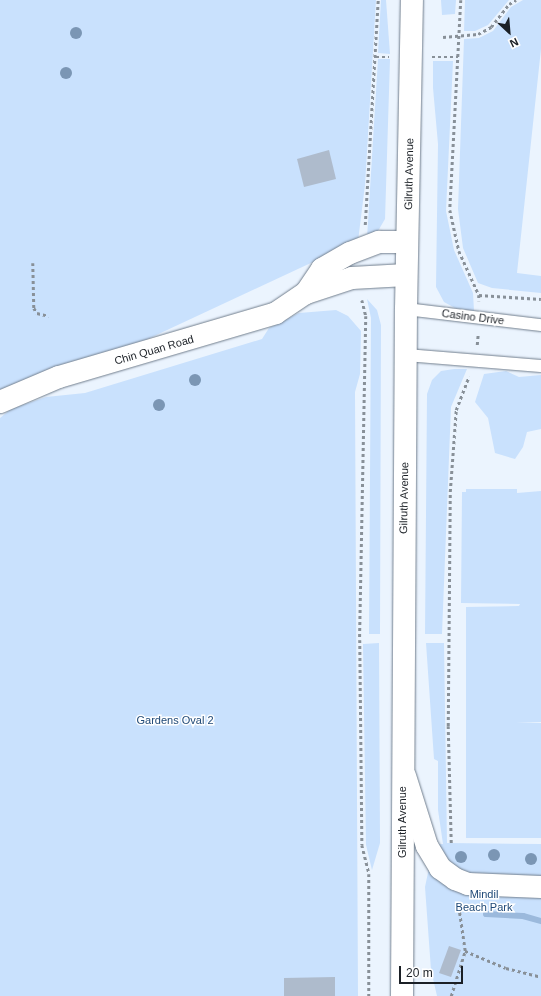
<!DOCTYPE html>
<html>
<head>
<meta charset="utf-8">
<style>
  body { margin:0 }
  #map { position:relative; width:541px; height:996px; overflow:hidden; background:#ebf4fe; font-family:Helvetica,sans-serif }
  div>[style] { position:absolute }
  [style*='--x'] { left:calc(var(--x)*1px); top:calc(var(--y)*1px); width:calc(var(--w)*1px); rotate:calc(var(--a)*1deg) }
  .green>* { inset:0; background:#c9e1fd }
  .stream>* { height:6px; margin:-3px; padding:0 3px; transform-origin:3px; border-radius:3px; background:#9bb9dc }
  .building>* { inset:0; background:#aebbcc }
  .path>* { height:2.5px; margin-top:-1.25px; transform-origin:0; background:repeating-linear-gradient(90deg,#889098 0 3px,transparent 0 6px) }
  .roads { filter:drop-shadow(0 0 1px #717e8d) drop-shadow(0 0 1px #717e8d) }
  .service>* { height:12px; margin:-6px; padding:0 6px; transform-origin:6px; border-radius:6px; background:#fff }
  .minor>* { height:22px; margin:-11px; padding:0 11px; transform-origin:11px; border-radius:11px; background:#fff }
  .tertiary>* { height:22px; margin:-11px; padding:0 11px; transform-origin:11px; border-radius:11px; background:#fff }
  .trees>* { width:12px; height:12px; margin:-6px; border-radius:50%; background:#7b96b4 }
  span { translate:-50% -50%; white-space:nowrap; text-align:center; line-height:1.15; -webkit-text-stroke:3px #fff; paint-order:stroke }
  .street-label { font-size:11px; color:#1b2026 }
  .park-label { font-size:11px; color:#204a78 }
  .north { position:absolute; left:489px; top:12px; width:40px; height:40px; -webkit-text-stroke:3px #fff; paint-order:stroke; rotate:154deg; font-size:11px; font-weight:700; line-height:16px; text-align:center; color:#1b2026 }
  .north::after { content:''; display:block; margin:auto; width:14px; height:18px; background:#1b2026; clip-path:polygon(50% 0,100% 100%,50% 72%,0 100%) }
  .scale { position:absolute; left:399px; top:966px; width:64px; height:18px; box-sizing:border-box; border:2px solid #1b2026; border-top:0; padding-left:5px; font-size:12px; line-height:14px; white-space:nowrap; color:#1b2026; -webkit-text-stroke:3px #fff; paint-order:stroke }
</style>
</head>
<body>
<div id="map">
  <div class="green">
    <div style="clip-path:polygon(0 0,376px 0,365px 185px,358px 241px,0 408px)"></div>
    <div style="clip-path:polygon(381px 0,386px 0,390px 54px,378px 53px)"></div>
    <div style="clip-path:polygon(441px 0,456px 0,455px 14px,442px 15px)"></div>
    <div style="clip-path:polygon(465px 0,509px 0,488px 25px,475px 31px,464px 31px)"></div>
    <div style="clip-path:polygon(523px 0,541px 0,541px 49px,517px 273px,541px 276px,541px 293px,492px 288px,478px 283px,463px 248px,458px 209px,464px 39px,479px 38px,493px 31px,511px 7px)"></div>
    <div style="clip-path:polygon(378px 59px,390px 59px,385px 219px,378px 231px,367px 238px)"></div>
    <div style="clip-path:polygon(433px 61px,453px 61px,446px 211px,454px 250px,473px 293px,474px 311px,455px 308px,444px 302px,436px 287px,438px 144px,433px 88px)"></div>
    <div style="clip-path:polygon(367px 299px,377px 310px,381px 325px,380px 634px,369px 634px,371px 318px)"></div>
    <div style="clip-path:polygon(336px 310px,348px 316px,361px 331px,360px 374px,355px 392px,358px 996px,0 996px,0 418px,11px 409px,46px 397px,85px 393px,262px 339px,269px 328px,299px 313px)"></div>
    <div style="clip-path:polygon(454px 369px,467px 369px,451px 407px,442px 634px,425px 634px,427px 394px,432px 380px,441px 371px)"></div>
    <div style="clip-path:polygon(506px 371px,519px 377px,541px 375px,541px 429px,527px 432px,523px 447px,515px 459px,495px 453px,488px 418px,475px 402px,484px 374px)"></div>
    <div style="clip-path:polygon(466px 489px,517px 489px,517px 493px,541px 491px,541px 722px,516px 722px,541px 723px,541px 838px,466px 838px,466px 607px,519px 606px,520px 604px,461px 603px,462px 492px,466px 492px)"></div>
    <div style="clip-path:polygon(379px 643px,380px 843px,372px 870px,366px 845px,363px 644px)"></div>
    <div style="clip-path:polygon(426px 643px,444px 643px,447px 843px,541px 844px,541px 996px,437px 996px,431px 970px,425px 887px,434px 844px,443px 844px,438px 810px,438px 761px,434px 759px)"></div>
  </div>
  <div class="stream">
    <div style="--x:486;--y:914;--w:37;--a:3"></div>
    <div style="--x:523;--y:916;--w:19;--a:16"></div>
  </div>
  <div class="building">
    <div style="clip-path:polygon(329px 150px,336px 179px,304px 187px,297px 159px)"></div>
    <div style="clip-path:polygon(449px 946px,461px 950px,451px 977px,439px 973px)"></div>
    <div style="clip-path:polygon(335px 977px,335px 996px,284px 996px,284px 978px)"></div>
  </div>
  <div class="path">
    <div style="--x:461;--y:0;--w:210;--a:93"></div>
    <div style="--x:450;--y:210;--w:42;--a:77.6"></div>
    <div style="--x:459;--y:251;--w:48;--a:65.6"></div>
    <div style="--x:479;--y:295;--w:6;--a:90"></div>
    <div style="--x:443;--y:37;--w:35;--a:-5"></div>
    <div style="--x:478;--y:34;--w:15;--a:-28"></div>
    <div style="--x:491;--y:27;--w:29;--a:-52"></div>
    <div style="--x:509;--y:4;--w:8;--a:-30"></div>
    <div style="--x:376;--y:57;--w:13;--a:0"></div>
    <div style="--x:432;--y:57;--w:26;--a:0"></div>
    <div style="--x:365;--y:225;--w:225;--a:-86.7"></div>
    <div style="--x:33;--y:263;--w:45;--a:88.7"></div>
    <div style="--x:34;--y:308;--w:6;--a:59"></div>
    <div style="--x:37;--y:313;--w:12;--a:14"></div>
    <div style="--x:479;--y:295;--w:62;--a:3.7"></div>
    <div style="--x:362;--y:300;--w:16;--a:76"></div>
    <div style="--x:366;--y:316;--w:324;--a:91.1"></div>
    <div style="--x:360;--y:640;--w:205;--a:89.4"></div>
    <div style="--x:362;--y:845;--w:30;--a:76"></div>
    <div style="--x:369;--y:874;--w:122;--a:90"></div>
    <div style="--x:477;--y:345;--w:11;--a:-85"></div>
    <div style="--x:451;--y:843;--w:117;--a:-91.5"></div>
    <div style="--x:448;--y:726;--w:234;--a:-89.5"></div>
    <div style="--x:450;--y:492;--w:82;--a:-85.8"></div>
    <div style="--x:456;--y:410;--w:36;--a:-69"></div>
    <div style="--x:465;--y:951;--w:44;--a:22.5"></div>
    <div style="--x:506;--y:968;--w:36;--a:14"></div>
    <div style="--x:451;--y:996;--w:47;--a:-72.7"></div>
    <div style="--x:465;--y:951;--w:49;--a:-98.3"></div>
  </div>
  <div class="roads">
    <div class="service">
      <div style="--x:406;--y:309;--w:136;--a:6.8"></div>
      <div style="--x:406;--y:355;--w:135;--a:4.7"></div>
    </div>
    <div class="minor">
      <div style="--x:306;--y:293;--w:29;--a:-56"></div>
      <div style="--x:322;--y:269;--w:32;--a:-30"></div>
      <div style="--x:350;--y:253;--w:31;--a:-21"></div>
      <div style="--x:379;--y:242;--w:28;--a:0"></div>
      <div style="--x:0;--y:402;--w:64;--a:-23"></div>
      <div style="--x:59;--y:377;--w:226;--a:-16.4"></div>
      <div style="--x:276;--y:313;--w:36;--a:-34"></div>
      <div style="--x:306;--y:293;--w:48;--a:-18.1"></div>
      <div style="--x:352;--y:278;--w:54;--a:-3.2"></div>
      <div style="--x:405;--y:776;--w:73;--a:72.6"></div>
      <div style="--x:427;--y:846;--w:26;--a:59"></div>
      <div style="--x:440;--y:868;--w:19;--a:36"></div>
      <div style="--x:455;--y:879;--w:14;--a:21"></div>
      <div style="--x:468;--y:884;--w:73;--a:2.4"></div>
    </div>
    <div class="tertiary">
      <div style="--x:402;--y:996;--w:687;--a:-89.67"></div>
      <div style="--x:406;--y:309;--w:309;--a:-88.9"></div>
    </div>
  </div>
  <div class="trees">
    <div style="left:76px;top:33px"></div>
    <div style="left:66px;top:73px"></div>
    <div style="left:195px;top:380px"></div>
    <div style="left:159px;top:405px"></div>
    <div style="left:494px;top:855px"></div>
    <div style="left:461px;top:857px"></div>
    <div style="left:531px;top:859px"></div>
  </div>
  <div class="street-label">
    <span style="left:409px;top:174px;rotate:-89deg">Gilruth Avenue</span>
    <span style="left:473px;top:317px;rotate:7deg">Casino Drive</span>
    <span style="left:154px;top:350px;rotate:-16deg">Chin Quan Road</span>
    <span style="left:404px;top:498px;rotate:-89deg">Gilruth Avenue</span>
    <span style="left:402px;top:822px;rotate:-90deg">Gilruth Avenue</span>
  </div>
  <div class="park-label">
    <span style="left:175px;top:720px">Gardens Oval 2</span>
    <span style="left:484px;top:901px">Mindil<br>Beach Park</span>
  </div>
  <div class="north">N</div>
  <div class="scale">20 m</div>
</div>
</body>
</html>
